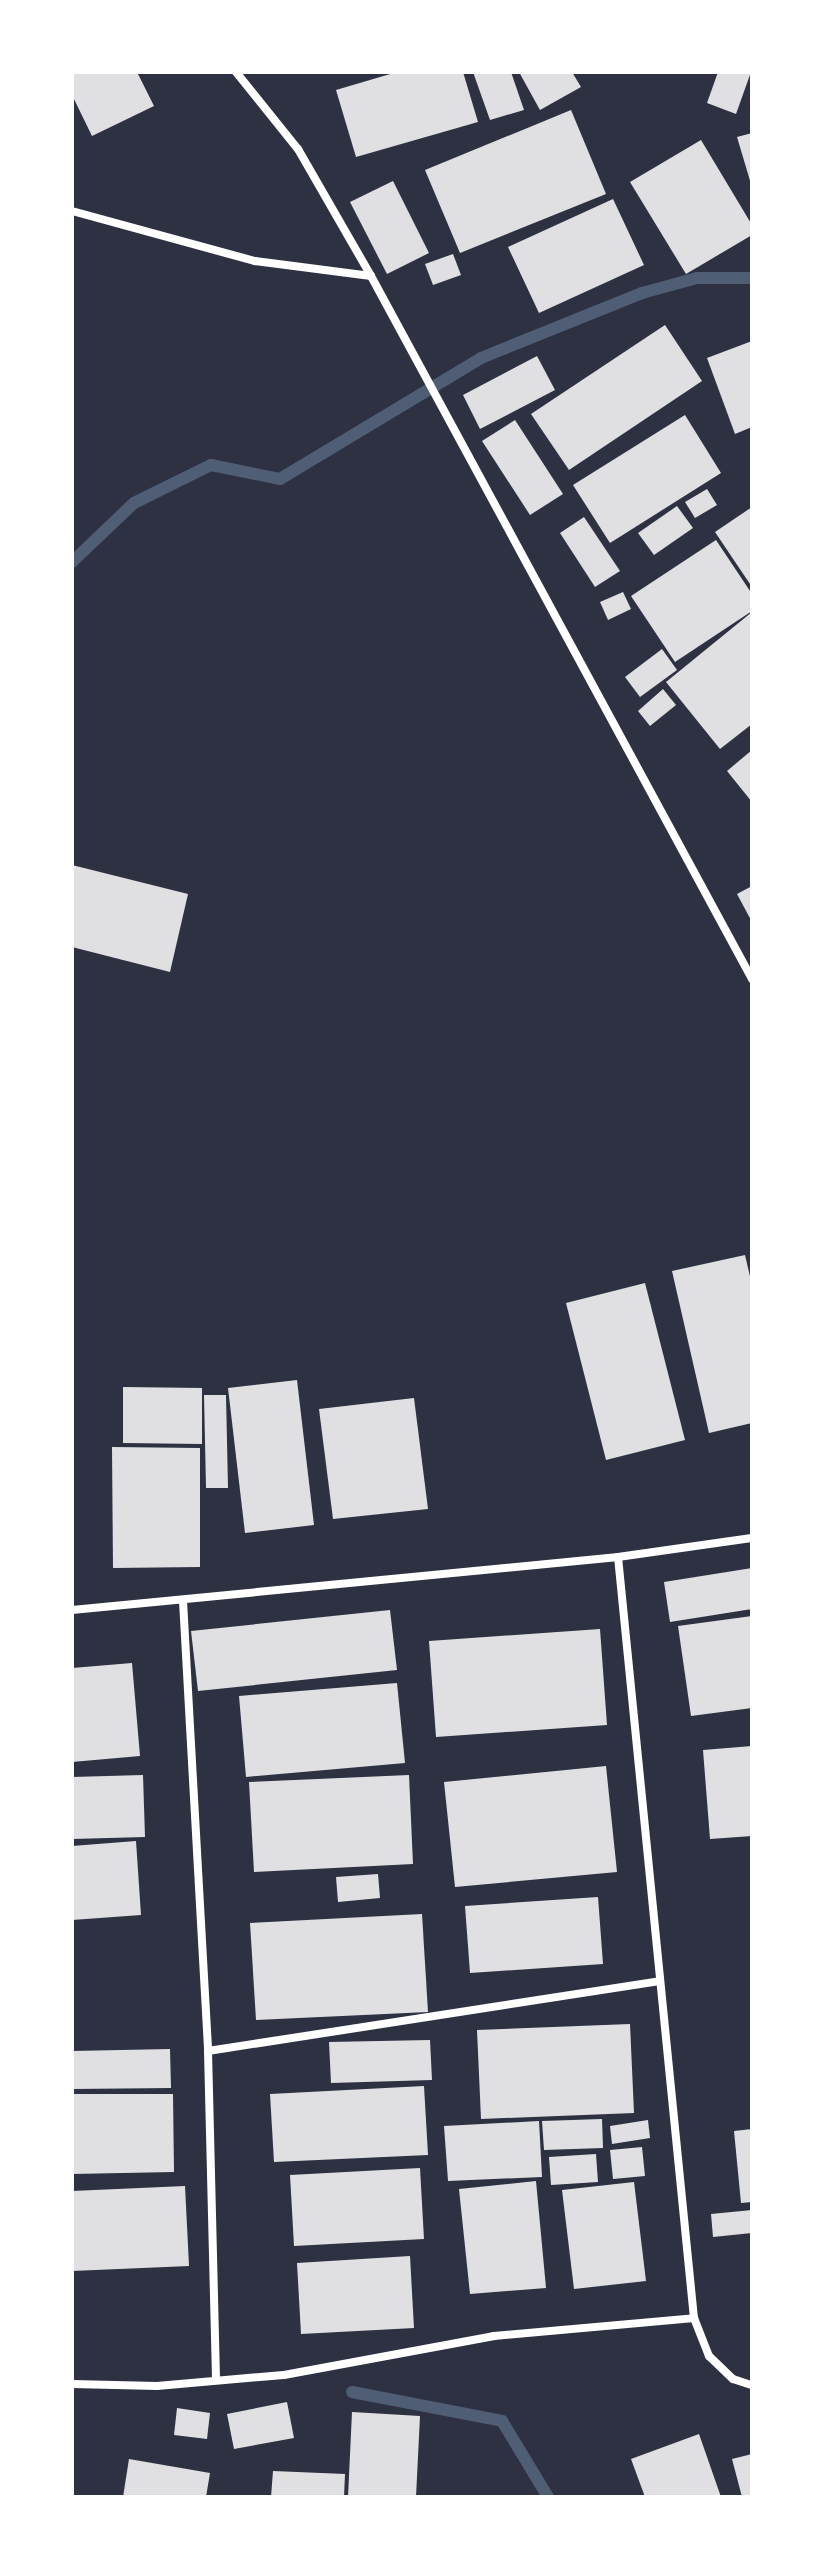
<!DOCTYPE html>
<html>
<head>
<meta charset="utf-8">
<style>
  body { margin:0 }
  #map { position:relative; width:824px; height:2569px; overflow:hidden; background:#2d3142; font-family:"Exo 2",sans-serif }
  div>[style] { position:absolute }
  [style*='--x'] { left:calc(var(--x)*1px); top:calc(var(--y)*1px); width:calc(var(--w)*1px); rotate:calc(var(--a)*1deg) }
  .stream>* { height:12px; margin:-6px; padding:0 6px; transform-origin:6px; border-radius:6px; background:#4f5d75 }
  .building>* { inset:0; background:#e0e0e3 }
  .minor>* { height:8px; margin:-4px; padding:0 4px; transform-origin:4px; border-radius:4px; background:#fff }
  span { translate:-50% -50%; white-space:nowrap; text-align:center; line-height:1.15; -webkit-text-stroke:6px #fff; paint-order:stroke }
  .frame { position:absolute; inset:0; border:74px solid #fff; pointer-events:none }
</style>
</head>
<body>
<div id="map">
  <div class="stream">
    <div style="--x:72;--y:562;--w:86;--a:-43.6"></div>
    <div style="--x:134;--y:503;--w:86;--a:-26.3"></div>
    <div style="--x:211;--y:465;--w:70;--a:11.5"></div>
    <div style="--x:280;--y:479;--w:235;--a:-31"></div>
    <div style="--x:481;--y:358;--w:174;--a:-22"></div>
    <div style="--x:642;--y:293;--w:57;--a:-15.3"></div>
    <div style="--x:697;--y:278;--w:55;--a:0"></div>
    <div style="--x:352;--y:2392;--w:153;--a:10.9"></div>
    <div style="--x:502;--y:2421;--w:89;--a:58.8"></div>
  </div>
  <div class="building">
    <div style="clip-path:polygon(72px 72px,137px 72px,154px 106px,92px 136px,72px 95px)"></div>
    <div style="clip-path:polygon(397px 72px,463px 72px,478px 122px,356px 157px,336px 90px)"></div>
    <div style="clip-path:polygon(473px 72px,511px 72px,524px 110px,490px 120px)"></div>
    <div style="clip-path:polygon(519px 72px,572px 72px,581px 87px,540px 110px)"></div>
    <div style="clip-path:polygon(718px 72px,751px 72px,736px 114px,707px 103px)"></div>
    <div style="clip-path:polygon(571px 110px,606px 194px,460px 253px,425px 170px)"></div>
    <div style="clip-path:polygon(752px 133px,752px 183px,751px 184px,737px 137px)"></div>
    <div style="clip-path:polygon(701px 140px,752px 225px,752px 235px,686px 274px,630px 182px)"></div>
    <div style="clip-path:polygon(393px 181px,429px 253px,387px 274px,350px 202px)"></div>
    <div style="clip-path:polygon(613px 199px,644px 265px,539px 313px,508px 247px)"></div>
    <div style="clip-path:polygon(453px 254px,461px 275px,433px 285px,425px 264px)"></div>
    <div style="clip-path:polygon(665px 325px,702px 381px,569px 470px,531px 414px)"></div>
    <div style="clip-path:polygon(752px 341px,752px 427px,735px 434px,707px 358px)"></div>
    <div style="clip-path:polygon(537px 356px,555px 390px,480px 429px,463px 395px)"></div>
    <div style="clip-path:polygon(685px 415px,721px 473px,610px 543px,573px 485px)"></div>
    <div style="clip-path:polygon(515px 420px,563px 494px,530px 515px,482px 441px)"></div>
    <div style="clip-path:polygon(707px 489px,717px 505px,695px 518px,685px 502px)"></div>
    <div style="clip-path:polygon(677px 506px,693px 528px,654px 555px,638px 533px)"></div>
    <div style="clip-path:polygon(752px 507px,752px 587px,715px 532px)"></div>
    <div style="clip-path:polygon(584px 517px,620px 571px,595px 587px,560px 533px)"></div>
    <div style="clip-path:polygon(716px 540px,752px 594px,752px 611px,675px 662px,631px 596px)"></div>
    <div style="clip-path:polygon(623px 592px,631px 609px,608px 620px,600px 602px)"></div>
    <div style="clip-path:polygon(752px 612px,752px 724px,720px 749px,666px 682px)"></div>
    <div style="clip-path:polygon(662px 649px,677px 670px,640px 697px,625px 677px)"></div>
    <div style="clip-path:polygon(663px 689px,676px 705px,650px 726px,638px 711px)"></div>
    <div style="clip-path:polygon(752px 750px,752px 802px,727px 771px)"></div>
    <div style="clip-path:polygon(72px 865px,188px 894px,170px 972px,72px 947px)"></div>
    <div style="clip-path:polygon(752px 886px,752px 922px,737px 894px)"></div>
    <div style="clip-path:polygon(745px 1255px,752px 1285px,752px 1423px,709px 1433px,672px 1271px)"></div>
    <div style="clip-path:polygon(645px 1283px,685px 1440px,606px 1460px,566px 1303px)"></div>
    <div style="clip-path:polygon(297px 1380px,314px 1525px,245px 1533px,228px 1388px)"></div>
    <div style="clip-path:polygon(123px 1387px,202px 1388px,202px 1444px,123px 1443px)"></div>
    <div style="clip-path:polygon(204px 1395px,226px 1395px,228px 1488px,206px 1488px)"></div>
    <div style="clip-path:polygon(414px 1398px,428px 1509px,333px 1519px,319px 1409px)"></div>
    <div style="clip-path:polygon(112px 1447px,200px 1448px,200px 1567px,113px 1568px)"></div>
    <div style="clip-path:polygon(752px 1568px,752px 1609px,670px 1622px,664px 1582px)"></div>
    <div style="clip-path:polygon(390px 1610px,397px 1670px,198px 1691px,191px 1631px)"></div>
    <div style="clip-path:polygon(752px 1616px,752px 1708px,691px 1716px,678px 1626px)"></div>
    <div style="clip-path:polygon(600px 1629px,607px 1725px,436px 1737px,429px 1641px)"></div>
    <div style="clip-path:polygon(132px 1663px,140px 1756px,72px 1762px,72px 1668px)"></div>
    <div style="clip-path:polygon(397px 1683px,405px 1763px,246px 1777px,239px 1696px)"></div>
    <div style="clip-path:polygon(752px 1746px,752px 1836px,710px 1839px,703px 1750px)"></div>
    <div style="clip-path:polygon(606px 1766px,617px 1872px,455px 1887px,444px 1782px)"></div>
    <div style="clip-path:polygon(143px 1775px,145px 1837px,72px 1839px,72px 1777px)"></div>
    <div style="clip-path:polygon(409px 1775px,413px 1864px,254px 1872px,249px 1782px)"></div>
    <div style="clip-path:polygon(136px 1841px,141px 1915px,72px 1920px,72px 1846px)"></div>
    <div style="clip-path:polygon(378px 1874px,380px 1898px,338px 1902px,336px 1877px)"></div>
    <div style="clip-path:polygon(598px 1897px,603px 1964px,470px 1973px,465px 1906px)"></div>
    <div style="clip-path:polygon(422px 1914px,428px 2012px,256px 2020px,250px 1923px)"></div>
    <div style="clip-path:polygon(630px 2024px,634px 2113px,481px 2119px,477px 2030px)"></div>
    <div style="clip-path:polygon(430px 2040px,432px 2080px,331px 2083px,329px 2042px)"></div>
    <div style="clip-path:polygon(170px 2049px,171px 2088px,72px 2089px,72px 2051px)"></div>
    <div style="clip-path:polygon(424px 2086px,428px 2155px,274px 2162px,270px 2094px)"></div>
    <div style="clip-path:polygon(72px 2094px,173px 2094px,174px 2172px,72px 2174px)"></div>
    <div style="clip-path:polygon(602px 2119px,603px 2148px,544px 2150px,542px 2121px)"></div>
    <div style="clip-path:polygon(648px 2120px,650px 2138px,612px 2144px,610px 2126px)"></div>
    <div style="clip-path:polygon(539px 2121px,542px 2177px,448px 2181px,444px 2126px)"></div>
    <div style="clip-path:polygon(752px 2129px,752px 2202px,741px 2203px,734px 2131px)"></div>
    <div style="clip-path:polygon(642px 2147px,645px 2176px,613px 2179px,610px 2150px)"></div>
    <div style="clip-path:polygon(596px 2154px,598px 2182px,551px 2185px,549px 2157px)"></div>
    <div style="clip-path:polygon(420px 2168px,424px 2239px,294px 2246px,290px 2175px)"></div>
    <div style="clip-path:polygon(536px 2181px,546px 2288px,470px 2294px,459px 2189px)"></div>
    <div style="clip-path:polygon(634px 2182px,646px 2281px,574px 2289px,562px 2190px)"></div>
    <div style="clip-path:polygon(185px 2186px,189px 2266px,72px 2271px,72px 2191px)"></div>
    <div style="clip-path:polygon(752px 2210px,752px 2233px,713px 2237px,711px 2214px)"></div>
    <div style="clip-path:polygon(410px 2256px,414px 2328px,301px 2334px,297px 2263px)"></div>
    <div style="clip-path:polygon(287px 2402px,294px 2438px,234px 2449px,227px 2414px)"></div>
    <div style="clip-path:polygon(177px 2408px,210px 2413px,207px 2439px,174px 2435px)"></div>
    <div style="clip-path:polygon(352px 2412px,420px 2416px,416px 2497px,348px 2497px)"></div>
    <div style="clip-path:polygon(699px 2434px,721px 2497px,645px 2497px,631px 2459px)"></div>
    <div style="clip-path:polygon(752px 2454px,752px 2497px,742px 2497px,732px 2459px)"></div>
    <div style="clip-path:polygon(129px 2459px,210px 2473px,206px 2497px,123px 2497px)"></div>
    <div style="clip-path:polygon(273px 2471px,345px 2474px,344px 2497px,271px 2497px)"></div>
  </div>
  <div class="minor">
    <div style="--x:236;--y:72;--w:99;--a:51.2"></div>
    <div style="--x:298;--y:149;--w:146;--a:60.1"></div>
    <div style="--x:371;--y:276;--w:800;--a:61.54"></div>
    <div style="--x:72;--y:211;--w:190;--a:15.3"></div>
    <div style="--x:255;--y:261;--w:117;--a:7.4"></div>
    <div style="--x:618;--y:1557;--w:765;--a:84.3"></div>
    <div style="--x:183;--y:1601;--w:451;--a:86.8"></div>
    <div style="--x:208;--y:2051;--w:329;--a:88.6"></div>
    <div style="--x:72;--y:1610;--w:549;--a:-5.54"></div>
    <div style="--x:618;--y:1557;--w:135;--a:-8.1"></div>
    <div style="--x:208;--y:2051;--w:457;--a:-8.8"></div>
    <div style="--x:72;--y:2384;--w:85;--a:1.3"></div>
    <div style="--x:157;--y:2386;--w:127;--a:-5"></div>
    <div style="--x:284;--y:2375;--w:214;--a:-10.5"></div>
    <div style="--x:494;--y:2336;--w:201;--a:-5.1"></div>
    <div style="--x:694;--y:2318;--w:41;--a:68.5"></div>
    <div style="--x:709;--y:2356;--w:33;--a:44"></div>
    <div style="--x:733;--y:2379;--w:20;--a:18"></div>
  </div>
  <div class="frame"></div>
</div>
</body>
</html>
